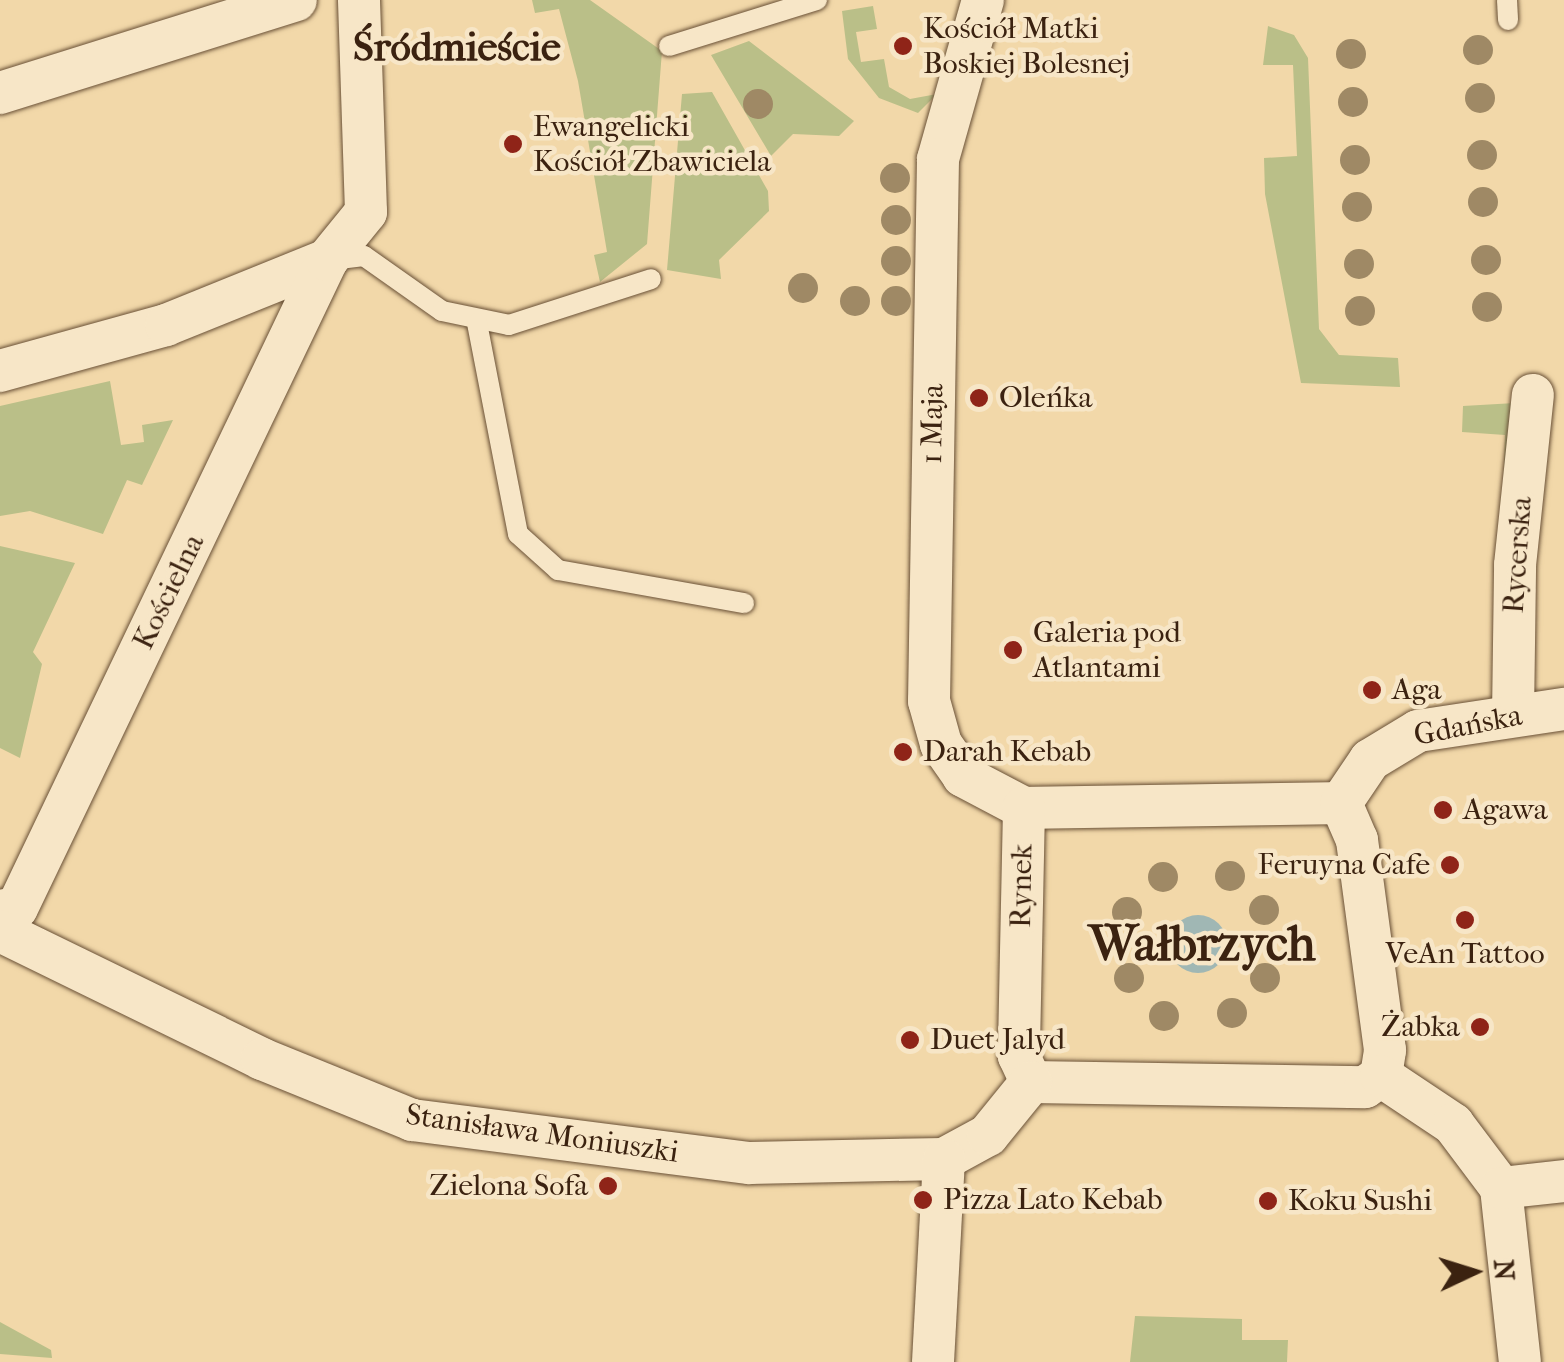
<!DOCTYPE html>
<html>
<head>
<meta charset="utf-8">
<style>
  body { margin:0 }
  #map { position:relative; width:1564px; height:1362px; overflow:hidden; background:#f2d8a9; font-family:"IM FELL French Canon",serif }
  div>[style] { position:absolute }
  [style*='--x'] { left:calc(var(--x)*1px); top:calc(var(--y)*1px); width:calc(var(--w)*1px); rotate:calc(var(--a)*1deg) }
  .green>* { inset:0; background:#babf88 }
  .water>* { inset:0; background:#a0b7b4 }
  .round { border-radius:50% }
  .roads { filter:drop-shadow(0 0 2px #695036) drop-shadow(0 0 2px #695036) }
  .lane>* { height:20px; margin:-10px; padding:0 10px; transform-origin:10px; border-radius:10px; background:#f7e6c7 }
  .street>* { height:42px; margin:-21px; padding:0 21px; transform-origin:21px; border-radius:21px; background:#f7e6c7 }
  .trees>* { width:30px; height:30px; margin:-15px; border-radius:50%; background:#9f8965 }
  .dots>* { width:28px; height:28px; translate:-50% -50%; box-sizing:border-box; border:5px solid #f7e6c7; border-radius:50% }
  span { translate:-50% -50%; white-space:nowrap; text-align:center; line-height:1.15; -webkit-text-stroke:9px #f7e6c7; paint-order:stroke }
  .poi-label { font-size:30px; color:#3b2210 }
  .left { translate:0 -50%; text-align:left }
  .right { translate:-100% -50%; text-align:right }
  .street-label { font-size:30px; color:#3b2210 }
  .district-label { font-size:40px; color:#3b2210; font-weight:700 }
  .town-label { font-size:50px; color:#3b2210; font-weight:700 }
  .north { position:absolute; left:1424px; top:1222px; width:100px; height:100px; -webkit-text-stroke:8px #f7e6c7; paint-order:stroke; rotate:86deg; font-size:28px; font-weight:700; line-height:40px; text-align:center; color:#3b2210 }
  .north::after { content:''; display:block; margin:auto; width:35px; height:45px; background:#3b2210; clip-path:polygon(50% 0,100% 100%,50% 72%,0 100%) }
</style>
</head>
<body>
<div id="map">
  <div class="green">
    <div style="clip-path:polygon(532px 0,590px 0,662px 51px,647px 244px,600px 282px,594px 255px,607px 252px,578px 81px,559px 9px,535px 13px)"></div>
    <div style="clip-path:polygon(873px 6px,877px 29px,856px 32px,861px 62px,884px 59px,889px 87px,910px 99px,937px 94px,918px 113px,879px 98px,848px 59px,842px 11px)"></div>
    <div style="clip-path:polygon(1268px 26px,1294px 35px,1308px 58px,1319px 329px,1339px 355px,1398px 358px,1400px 387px,1301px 383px,1265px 194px,1264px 158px,1297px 156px,1293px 65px,1263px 65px)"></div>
    <div style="clip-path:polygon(749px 41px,854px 121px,839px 136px,793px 134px,771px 156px,711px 55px)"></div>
    <div style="clip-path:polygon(712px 92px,768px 191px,769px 211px,719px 260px,721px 279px,667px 270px,682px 94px)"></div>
    <div style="clip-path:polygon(110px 381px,121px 445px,144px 442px,142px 425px,173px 420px,142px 485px,127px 480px,103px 534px,30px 511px,0 516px,0 406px)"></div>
    <div style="clip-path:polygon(1515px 403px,1503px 492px,1505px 435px,1462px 432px,1463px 406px)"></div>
    <div style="clip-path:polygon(0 546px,75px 563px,33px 652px,42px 664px,20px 758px,0 748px)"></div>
    <div style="clip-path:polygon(1135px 1316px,1242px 1319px,1242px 1340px,1288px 1340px,1287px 1362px,1130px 1362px)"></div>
    <div style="clip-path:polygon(0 1322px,51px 1350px,52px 1358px,0 1354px)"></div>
  </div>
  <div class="water">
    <div class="round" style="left:1169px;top:915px;width:58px;height:58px"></div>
  </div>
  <div class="roads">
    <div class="lane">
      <div style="--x:1507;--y:0;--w:20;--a:87"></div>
      <div style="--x:669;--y:46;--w:155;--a:-17.3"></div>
      <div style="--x:331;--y:260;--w:33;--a:-7"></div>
      <div style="--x:364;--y:256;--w:95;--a:35.2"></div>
      <div style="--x:442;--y:311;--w:68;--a:11.8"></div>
      <div style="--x:509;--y:325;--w:149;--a:-17.9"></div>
      <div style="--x:477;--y:323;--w:215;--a:79"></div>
      <div style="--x:518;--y:534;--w:54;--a:42"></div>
      <div style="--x:558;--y:570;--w:189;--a:10.1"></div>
    </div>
    <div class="street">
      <div style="--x:983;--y:0;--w:165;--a:105.8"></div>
      <div style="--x:938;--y:159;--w:542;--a:90.95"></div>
      <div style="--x:929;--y:701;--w:45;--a:74.4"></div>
      <div style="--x:941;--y:744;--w:39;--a:55"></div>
      <div style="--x:963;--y:776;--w:69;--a:27.7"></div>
      <div style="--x:1024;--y:808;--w:317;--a:-0.9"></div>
      <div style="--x:0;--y:93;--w:310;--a:-17.4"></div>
      <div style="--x:0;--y:371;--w:172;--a:-15.5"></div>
      <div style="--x:166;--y:325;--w:174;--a:-22"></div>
      <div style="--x:1513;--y:715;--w:150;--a:-89.2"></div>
      <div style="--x:1515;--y:565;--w:171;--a:-84"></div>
      <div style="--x:1341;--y:803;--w:52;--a:-56"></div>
      <div style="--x:1370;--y:760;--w:56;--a:-31.1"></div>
      <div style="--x:1418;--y:731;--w:148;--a:-8.6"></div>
      <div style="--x:1024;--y:808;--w:248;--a:91.2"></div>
      <div style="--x:1019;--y:1056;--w:29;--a:65"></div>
      <div style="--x:1031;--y:1082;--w:334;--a:0.9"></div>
      <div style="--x:1365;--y:1087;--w:19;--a:-35"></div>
      <div style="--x:1381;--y:1076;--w:26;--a:-81"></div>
      <div style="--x:1385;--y:1050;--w:212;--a:-97.6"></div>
      <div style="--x:1357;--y:840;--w:40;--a:-113.4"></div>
      <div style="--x:0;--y:911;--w:17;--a:-10"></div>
      <div style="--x:17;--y:908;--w:718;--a:-64.43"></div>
      <div style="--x:327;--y:260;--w:62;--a:-50.9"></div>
      <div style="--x:366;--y:212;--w:212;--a:-91.9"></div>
      <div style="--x:0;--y:931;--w:292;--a:26"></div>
      <div style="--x:262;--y:1059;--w:162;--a:22.1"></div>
      <div style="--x:412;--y:1120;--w:340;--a:7.3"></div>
      <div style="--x:749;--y:1163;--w:195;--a:-1.2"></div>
      <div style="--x:944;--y:1159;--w:50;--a:-28.6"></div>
      <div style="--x:988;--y:1135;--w:68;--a:-50.9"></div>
      <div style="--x:1381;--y:1076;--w:87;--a:33.7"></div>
      <div style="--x:1453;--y:1124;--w:80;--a:53.1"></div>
      <div style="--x:1501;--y:1188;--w:175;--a:83.8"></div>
      <div style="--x:1501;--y:1188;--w:63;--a:-6.3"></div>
      <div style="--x:933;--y:1362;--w:203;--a:-86.9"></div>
    </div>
  </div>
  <div class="trees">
    <div style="left:1478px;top:50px"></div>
    <div style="left:1351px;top:54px"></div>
    <div style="left:1480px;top:98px"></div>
    <div style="left:1353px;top:102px"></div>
    <div style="left:758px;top:104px"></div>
    <div style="left:1482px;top:155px"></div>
    <div style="left:1355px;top:160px"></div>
    <div style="left:895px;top:178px"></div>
    <div style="left:1483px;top:202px"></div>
    <div style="left:1357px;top:207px"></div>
    <div style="left:896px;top:220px"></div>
    <div style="left:1486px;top:260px"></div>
    <div style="left:896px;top:261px"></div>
    <div style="left:1359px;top:264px"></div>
    <div style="left:803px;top:288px"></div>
    <div style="left:855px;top:301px"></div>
    <div style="left:896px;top:301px"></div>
    <div style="left:1487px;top:307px"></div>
    <div style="left:1360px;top:311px"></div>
    <div style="left:1230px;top:876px"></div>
    <div style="left:1163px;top:877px"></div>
    <div style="left:1264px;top:910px"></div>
    <div style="left:1127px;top:912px"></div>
    <div style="left:1129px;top:978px"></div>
    <div style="left:1265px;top:978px"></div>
    <div style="left:1232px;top:1013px"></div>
    <div style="left:1164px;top:1016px"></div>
  </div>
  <div class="dots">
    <div style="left:903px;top:46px;background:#8f2418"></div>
    <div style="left:513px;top:144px;background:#8f2418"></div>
    <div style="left:979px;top:398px;background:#8f2418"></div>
    <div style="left:1013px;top:650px;background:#8f2418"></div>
    <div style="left:1372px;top:690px;background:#8f2418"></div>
    <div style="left:903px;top:752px;background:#8f2418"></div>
    <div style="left:1443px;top:810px;background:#8f2418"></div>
    <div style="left:1450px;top:865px;background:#8f2418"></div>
    <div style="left:1465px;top:920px;background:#8f2418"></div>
    <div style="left:1480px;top:1027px;background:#8f2418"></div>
    <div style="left:910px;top:1040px;background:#8f2418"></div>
    <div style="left:608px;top:1186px;background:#8f2418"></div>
    <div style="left:923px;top:1200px;background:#8f2418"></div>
    <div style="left:1268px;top:1201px;background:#8f2418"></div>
  </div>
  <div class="poi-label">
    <span class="left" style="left:923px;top:46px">Kościół Matki<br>Boskiej Bolesnej</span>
    <span class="left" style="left:533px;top:144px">Ewangelicki<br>Kościół Zbawiciela</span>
    <span class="left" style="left:999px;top:398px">Oleńka</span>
    <span class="left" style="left:1033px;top:650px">Galeria pod<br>Atlantami</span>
    <span class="left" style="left:1392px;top:690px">Aga</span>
    <span class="left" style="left:923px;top:752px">Darah Kebab</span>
    <span class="left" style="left:1463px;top:810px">Agawa</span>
    <span class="right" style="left:1430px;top:865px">Feruyna Cafe</span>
    <span style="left:1465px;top:954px">VeAn Tattoo</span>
    <span class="right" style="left:1460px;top:1027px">Żabka</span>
    <span class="left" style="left:930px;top:1040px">Duet Jalyd</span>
    <span class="right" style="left:588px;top:1186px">Zielona Sofa</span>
    <span class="left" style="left:943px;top:1200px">Pizza Lato Kebab</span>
    <span class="left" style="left:1288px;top:1201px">Koku Sushi</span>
  </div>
  <div class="street-label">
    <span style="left:933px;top:424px;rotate:-89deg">1 Maja</span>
    <span style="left:1518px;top:555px;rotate:-86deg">Rycerska</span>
    <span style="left:169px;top:592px;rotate:-64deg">Kościelna</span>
    <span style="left:1468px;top:726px;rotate:-11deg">Gdańska</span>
    <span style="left:1022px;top:886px;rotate:-89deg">Rynek</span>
    <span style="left:542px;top:1134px;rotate:8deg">Stanisława Moniuszki</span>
  </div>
  <div class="district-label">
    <span style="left:457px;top:47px">Śródmieście</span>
  </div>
  <div class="town-label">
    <span style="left:1202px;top:944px">Wałbrzych</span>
  </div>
  <div class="north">N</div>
</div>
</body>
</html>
